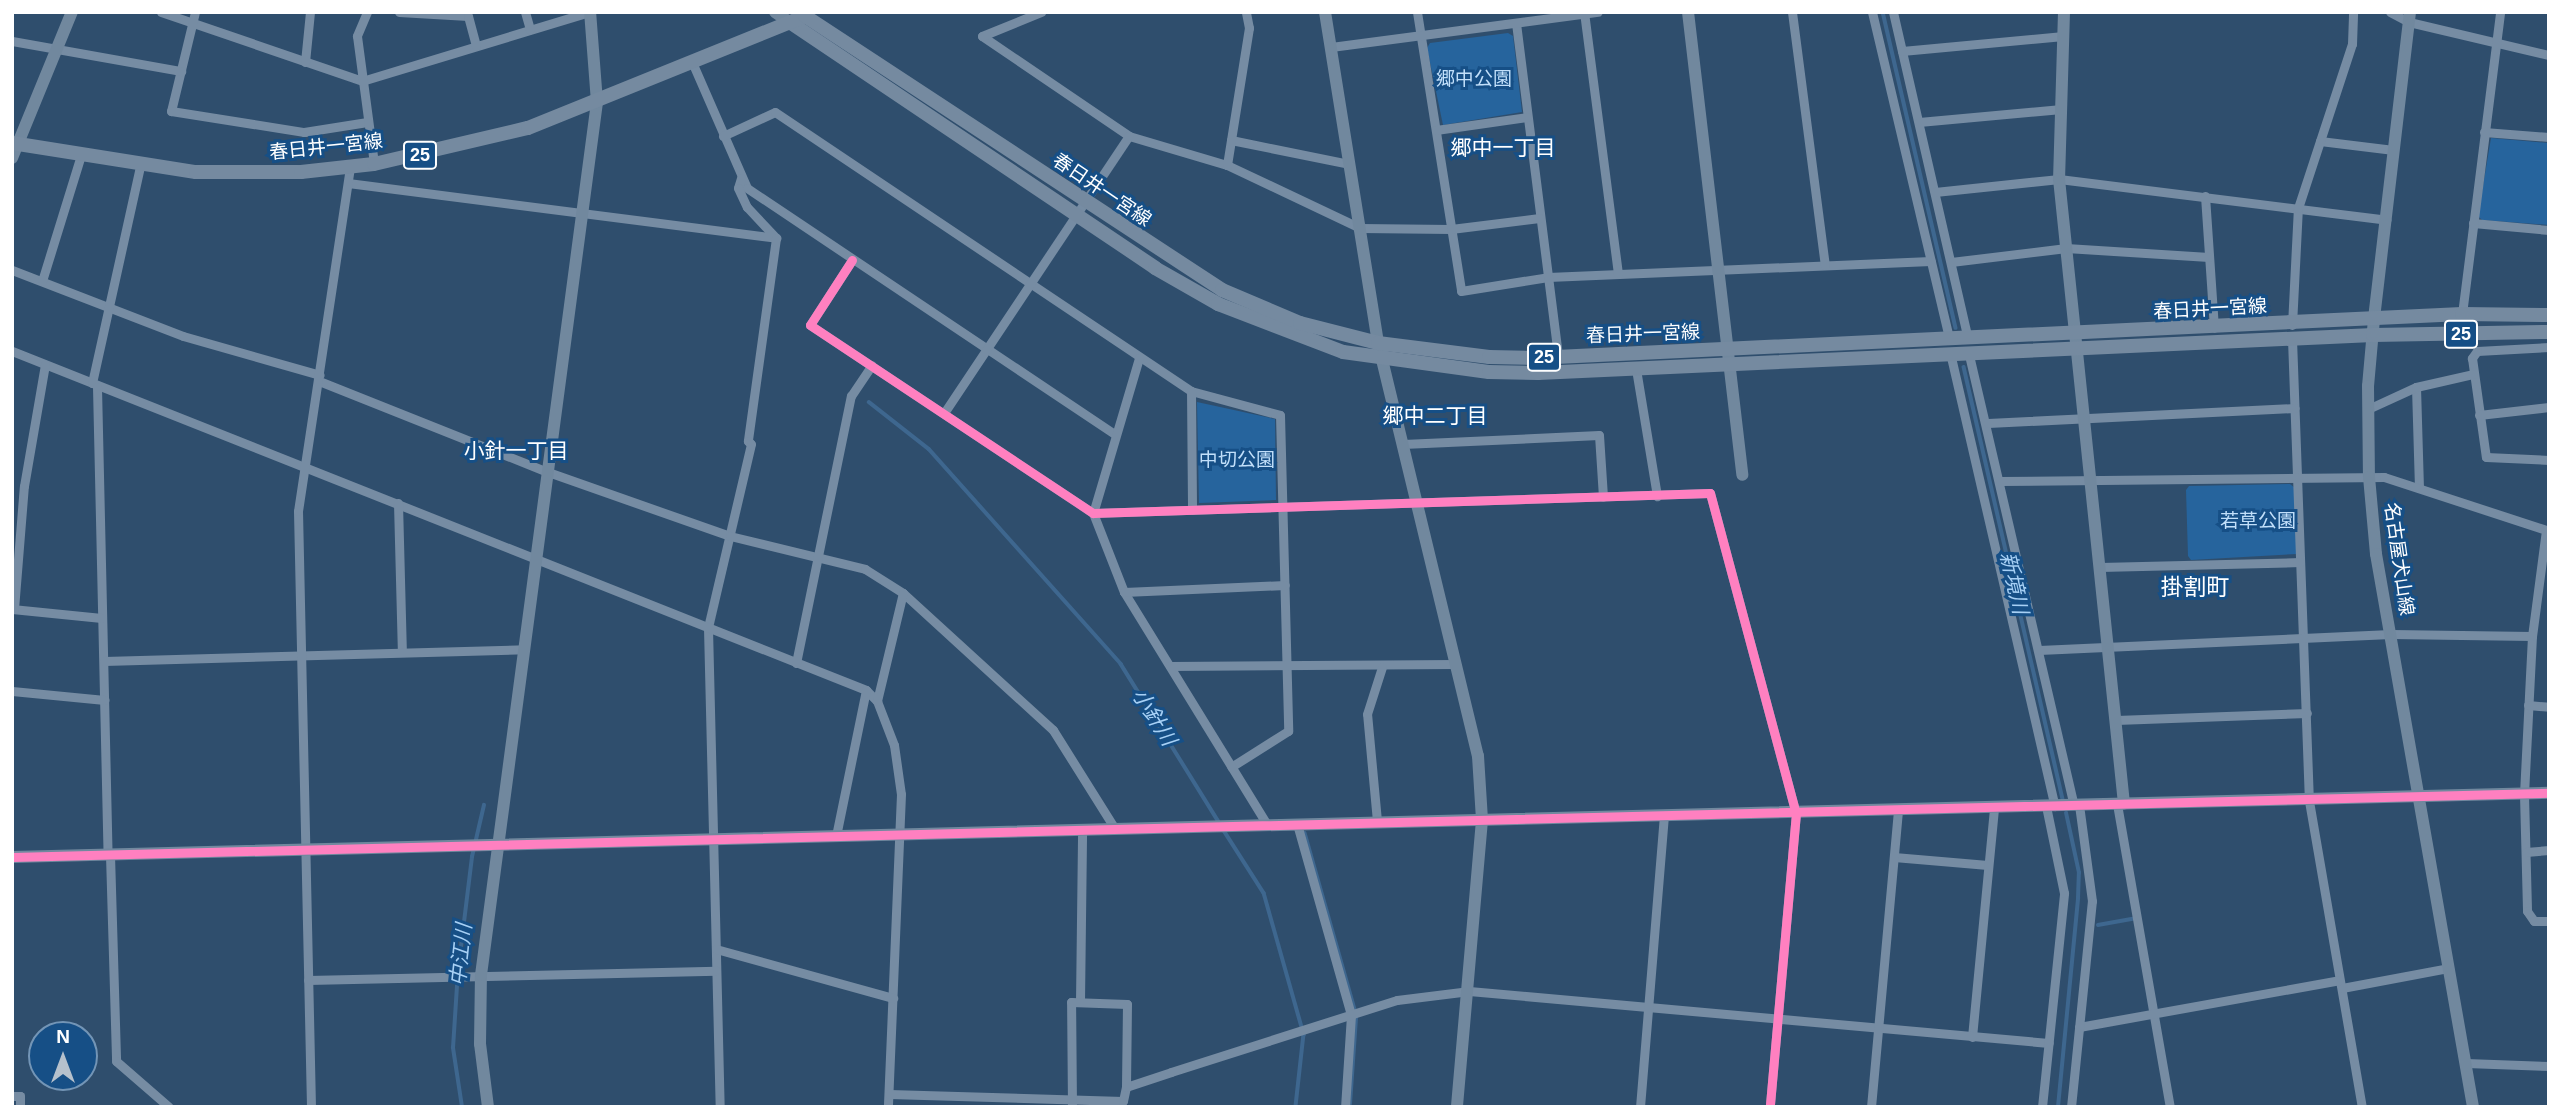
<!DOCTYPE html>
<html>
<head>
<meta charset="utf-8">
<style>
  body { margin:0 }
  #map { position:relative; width:2561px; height:1119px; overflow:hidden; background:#2f4e6d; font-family:Arial,"Noto Sans JP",sans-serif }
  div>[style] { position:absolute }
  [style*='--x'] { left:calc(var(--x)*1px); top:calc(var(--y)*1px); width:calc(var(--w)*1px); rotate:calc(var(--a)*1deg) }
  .green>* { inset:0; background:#26649d }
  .stream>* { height:3.5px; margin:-1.75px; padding:0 1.75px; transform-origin:1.75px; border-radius:1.75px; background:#3e678f }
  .street>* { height:9px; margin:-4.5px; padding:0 4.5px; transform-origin:4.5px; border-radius:4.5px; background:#768ca3 }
  .secondary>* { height:12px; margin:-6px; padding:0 6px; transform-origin:6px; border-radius:6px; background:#71889e }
  .primary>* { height:14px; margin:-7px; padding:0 7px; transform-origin:7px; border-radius:7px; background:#758aa0 }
  .cycleway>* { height:9px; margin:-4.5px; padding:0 4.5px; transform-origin:4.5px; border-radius:4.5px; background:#ff80c0 }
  span { translate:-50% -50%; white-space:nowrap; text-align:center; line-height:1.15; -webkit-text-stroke:6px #164f86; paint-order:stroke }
  .shield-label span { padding:2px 5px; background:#164f86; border:2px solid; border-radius:5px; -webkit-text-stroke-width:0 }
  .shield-label { font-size:18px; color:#fff; font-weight:700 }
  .park-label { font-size:19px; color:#c1dffa }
  .street-label { font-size:19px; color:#fff }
  .neighbourhood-label { font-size:21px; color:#fff }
  .water-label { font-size:21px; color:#a7d0f5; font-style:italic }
  .quarter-label { font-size:23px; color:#fff }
  .frame { position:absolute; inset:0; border:14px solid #fff; pointer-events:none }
  .north { position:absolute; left:28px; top:1021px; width:70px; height:70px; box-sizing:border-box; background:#164f86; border:2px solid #7395b6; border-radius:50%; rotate:0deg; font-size:19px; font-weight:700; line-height:28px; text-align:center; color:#fff }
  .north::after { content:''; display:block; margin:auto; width:24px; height:32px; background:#b6c1cc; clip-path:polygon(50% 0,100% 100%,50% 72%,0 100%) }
</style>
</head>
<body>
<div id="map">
  <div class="green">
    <div style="clip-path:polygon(1508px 33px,1513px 36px,1522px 112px,1443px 125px,1427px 48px,1430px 43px)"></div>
    <div style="clip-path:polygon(2491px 138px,2549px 143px,2549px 225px,2482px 220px,2478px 216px)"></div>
    <div style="clip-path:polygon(1197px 402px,1275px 419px,1276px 500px,1199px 503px)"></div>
    <div style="clip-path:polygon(2290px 484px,2295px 488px,2297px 554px,2191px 560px,2188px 556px,2186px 490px,2189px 486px)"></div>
  </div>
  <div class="stream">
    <div style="--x:1883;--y:12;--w:324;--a:77"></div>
    <div style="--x:1964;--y:367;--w:444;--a:77.1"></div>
    <div style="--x:869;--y:402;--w:76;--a:38.1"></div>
    <div style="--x:929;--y:449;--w:288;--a:48.2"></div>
    <div style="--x:1121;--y:664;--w:186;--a:58.2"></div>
    <div style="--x:1223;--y:829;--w:76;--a:57.4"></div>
    <div style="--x:1264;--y:893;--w:147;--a:74.2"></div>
    <div style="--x:1304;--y:1034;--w:73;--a:96.3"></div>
    <div style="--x:1305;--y:833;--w:184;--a:74.2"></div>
    <div style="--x:2098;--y:925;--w:35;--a:-10"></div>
    <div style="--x:1350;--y:1104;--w:85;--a:-86"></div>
    <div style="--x:462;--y:1107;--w:60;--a:-98.7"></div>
    <div style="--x:453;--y:1048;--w:77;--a:-86.3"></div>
    <div style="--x:458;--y:971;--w:115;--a:-83"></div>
    <div style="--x:472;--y:857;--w:53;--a:-77"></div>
    <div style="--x:2058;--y:1107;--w:210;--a:-84.5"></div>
    <div style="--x:2078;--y:898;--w:25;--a:-88"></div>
    <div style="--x:2079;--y:873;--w:61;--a:-102.2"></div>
  </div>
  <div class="street">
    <div style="--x:161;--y:12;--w:213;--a:18.9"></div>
    <div style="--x:362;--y:81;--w:237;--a:-16.9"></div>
    <div style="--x:195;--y:12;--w:102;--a:103.6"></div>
    <div style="--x:171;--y:111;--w:135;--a:9"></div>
    <div style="--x:304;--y:132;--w:64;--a:-9"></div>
    <div style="--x:367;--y:12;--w:26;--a:113"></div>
    <div style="--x:357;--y:36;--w:129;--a:82.4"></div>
    <div style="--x:399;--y:12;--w:69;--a:3.3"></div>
    <div style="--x:468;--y:16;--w:31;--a:75"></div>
    <div style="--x:525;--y:12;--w:18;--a:74"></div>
    <div style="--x:1417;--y:12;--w:282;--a:81"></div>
    <div style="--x:1461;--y:291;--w:88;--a:-9.1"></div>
    <div style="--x:1548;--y:277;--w:383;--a:-2.4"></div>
    <div style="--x:1584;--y:12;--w:264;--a:82.6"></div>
    <div style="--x:1792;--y:12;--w:255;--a:82.6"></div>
    <div style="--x:1872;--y:12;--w:336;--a:76.7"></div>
    <div style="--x:1893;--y:12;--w:335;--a:77.1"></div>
    <div style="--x:2390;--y:12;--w:21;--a:28"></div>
    <div style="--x:2409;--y:22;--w:144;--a:13.3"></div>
    <div style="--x:1516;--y:23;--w:337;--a:82.8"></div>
    <div style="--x:982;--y:36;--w:178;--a:34.2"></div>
    <div style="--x:1129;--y:136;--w:102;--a:16.5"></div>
    <div style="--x:1227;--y:165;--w:147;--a:25.3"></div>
    <div style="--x:1360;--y:228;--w:91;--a:0.6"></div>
    <div style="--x:1451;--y:229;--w:89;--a:-7.1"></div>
    <div style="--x:982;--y:36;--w:64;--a:-22.1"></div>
    <div style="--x:12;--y:41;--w:172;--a:10.1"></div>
    <div style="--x:1331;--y:47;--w:269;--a:-7.5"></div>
    <div style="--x:1902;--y:51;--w:162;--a:-5.3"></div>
    <div style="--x:305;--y:62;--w:50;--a:-84.3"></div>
    <div style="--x:692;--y:62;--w:137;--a:66.4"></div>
    <div style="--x:747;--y:188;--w:442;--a:33.8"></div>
    <div style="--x:1919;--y:122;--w:143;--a:-5.2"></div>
    <div style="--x:1436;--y:130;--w:92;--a:-8.1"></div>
    <div style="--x:2484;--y:132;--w:65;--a:4.4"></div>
    <div style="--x:723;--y:136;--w:57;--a:-24.8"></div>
    <div style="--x:775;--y:112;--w:501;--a:33.85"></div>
    <div style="--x:1191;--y:391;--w:92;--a:15.1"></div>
    <div style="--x:1280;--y:415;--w:316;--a:88.5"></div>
    <div style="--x:1288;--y:731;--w:67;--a:147.7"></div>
    <div style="--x:1231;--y:140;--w:120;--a:11.5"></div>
    <div style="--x:2320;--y:141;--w:74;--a:7"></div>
    <div style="--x:1227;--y:165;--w:139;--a:-80.9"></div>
    <div style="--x:1249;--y:28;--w:16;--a:-101"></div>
    <div style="--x:741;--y:178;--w:10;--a:107"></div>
    <div style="--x:738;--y:188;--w:21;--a:65"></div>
    <div style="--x:747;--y:207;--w:42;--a:46.9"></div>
    <div style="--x:348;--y:183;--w:432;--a:7.3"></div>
    <div style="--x:776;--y:238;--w:205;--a:97.9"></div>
    <div style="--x:748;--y:441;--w:4;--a:45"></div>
    <div style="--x:751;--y:444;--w:189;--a:103.2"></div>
    <div style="--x:708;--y:628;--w:479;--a:88.6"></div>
    <div style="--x:1935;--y:192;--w:125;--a:-6"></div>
    <div style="--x:2059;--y:179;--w:330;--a:7.1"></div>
    <div style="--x:2205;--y:196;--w:132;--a:86.1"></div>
    <div style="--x:2473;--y:223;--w:76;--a:5.3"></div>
    <div style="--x:852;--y:260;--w:77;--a:122.9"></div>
    <div style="--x:810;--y:325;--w:340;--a:33.6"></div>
    <div style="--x:1093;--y:513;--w:617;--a:-1.86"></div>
    <div style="--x:1710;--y:493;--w:331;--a:75"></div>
    <div style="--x:1796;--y:813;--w:295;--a:95.1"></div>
    <div style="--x:1951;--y:262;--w:116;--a:-6.9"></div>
    <div style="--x:2066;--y:248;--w:143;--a:3.6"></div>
    <div style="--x:12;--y:270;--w:183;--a:21.1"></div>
    <div style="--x:183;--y:336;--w:142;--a:15.9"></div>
    <div style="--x:42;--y:281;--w:132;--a:-72.8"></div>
    <div style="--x:2462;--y:314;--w:304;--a:-82.8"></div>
    <div style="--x:2292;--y:325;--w:117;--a:-87.1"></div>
    <div style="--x:2298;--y:208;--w:173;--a:-71.8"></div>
    <div style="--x:2352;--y:44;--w:32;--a:-88"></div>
    <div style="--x:2292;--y:339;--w:462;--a:87.9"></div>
    <div style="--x:2309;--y:801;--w:311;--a:80.2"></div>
    <div style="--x:2549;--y:347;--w:72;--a:176.8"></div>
    <div style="--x:2477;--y:351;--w:9;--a:126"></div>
    <div style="--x:2472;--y:358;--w:100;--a:82"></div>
    <div style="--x:2486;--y:457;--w:63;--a:2.7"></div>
    <div style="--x:12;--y:351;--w:919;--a:21.65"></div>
    <div style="--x:866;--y:690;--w:16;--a:45"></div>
    <div style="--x:877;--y:701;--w:47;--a:68.9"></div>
    <div style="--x:894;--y:745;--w:49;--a:81.9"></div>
    <div style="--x:901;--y:794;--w:313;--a:92.4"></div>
    <div style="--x:1969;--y:355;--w:462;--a:76.9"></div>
    <div style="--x:1951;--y:357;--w:461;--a:77"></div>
    <div style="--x:1139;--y:358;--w:162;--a:106.5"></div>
    <div style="--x:1093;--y:513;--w:85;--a:68.6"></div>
    <div style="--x:1124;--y:592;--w:273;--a:58.4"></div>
    <div style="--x:1636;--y:369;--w:129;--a:80.6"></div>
    <div style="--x:319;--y:381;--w:246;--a:21.7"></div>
    <div style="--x:548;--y:472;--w:193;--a:19.4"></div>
    <div style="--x:730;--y:536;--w:139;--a:13.7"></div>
    <div style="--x:865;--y:569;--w:45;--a:32.3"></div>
    <div style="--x:903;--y:593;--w:203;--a:42.4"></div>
    <div style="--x:1053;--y:730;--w:117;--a:57.9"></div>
    <div style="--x:92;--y:383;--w:222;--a:-77.5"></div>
    <div style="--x:97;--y:387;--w:468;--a:88.7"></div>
    <div style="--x:2416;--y:387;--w:101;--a:88.3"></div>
    <div style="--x:1191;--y:391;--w:119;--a:89.5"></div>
    <div style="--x:2368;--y:409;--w:53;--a:-24.6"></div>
    <div style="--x:2416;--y:387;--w:58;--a:-12.8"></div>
    <div style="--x:944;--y:413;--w:333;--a:-56.3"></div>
    <div style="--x:2479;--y:415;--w:70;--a:-6.5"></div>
    <div style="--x:1988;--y:423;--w:307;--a:-2.8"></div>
    <div style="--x:1403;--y:444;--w:196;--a:-2.6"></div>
    <div style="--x:1599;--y:435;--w:62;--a:86.3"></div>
    <div style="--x:2000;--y:481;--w:384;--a:-0.6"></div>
    <div style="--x:2384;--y:477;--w:174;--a:18.1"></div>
    <div style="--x:398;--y:503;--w:149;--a:88.5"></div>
    <div style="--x:2546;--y:530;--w:107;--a:97.5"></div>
    <div style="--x:2532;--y:636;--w:159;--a:92.9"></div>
    <div style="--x:2524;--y:795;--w:116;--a:88.5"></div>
    <div style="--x:2527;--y:911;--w:12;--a:55"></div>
    <div style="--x:2534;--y:921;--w:15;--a:0"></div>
    <div style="--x:2100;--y:567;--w:200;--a:-1.4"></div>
    <div style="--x:1124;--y:592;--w:161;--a:-2.5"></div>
    <div style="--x:12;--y:609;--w:90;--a:5.7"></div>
    <div style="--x:14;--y:609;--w:123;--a:-85.4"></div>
    <div style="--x:24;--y:486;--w:123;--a:-80.2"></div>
    <div style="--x:2039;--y:650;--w:352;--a:-2.6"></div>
    <div style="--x:2391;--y:634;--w:141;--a:0.8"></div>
    <div style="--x:104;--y:661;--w:421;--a:-1.6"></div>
    <div style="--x:796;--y:663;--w:273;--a:-78.4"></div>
    <div style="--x:851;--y:396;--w:37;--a:-56"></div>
    <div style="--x:1170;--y:666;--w:286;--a:-0.4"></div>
    <div style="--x:12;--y:691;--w:93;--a:5.5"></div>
    <div style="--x:877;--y:701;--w:111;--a:-76.5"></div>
    <div style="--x:2528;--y:705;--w:21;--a:5"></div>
    <div style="--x:2116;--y:720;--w:191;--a:-2.1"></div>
    <div style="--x:2117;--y:804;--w:308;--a:80.1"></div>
    <div style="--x:1377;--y:821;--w:107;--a:-95.3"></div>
    <div style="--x:1367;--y:714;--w:49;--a:-72.3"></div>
    <div style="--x:1297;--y:824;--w:198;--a:74.2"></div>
    <div style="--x:1351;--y:1015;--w:92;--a:93.7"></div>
    <div style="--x:836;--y:836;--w:149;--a:-78.4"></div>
    <div style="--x:2526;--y:852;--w:23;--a:-5"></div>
    <div style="--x:110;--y:855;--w:206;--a:88.3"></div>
    <div style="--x:116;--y:1061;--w:70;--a:41"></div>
    <div style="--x:1894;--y:857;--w:94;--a:4.9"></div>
    <div style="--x:716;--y:949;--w:184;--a:15.5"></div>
    <div style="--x:308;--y:980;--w:408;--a:-1.3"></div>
    <div style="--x:2342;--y:988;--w:109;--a:-10.6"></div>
    <div style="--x:1080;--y:1002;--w:173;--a:-89.3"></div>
    <div style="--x:2079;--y:1027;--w:264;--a:-10.2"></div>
    <div style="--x:1972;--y:1037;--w:231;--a:-84.5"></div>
    <div style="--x:2466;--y:1063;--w:83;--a:2.1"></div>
    <div style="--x:889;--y:1094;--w:234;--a:1.7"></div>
    <div style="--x:1123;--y:1101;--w:14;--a:-78"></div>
    <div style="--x:1126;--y:1087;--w:47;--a:-18.4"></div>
    <div style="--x:1171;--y:1072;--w:237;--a:-17.7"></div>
    <div style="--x:1397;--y:1000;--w:73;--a:-7.1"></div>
    <div style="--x:1469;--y:991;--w:582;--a:5.12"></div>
    <div style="--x:12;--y:1096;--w:8;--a:0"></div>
    <div style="--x:20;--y:1096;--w:11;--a:90"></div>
    <div style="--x:311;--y:1107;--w:596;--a:-91.25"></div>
    <div style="--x:298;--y:511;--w:348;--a:-81.4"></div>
    <div style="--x:1072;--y:1107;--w:105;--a:-90.5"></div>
    <div style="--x:1071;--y:1002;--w:56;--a:2"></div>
    <div style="--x:1127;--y:1004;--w:83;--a:90.7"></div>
    <div style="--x:1640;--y:1107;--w:292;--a:-85.3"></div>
    <div style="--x:1871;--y:1107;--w:299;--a:-84.8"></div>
    <div style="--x:2042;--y:1107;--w:215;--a:-84.1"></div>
    <div style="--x:2064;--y:893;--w:89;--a:-101.7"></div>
    <div style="--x:2071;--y:1107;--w:207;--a:-84.2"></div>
    <div style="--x:2092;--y:901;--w:97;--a:-97.7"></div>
  </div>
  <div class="secondary">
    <div style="--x:775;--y:12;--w:19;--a:35"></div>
    <div style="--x:1325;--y:12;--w:335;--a:80.9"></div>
    <div style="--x:1378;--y:343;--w:425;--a:76.4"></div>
    <div style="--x:1478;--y:756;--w:64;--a:86.4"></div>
    <div style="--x:1482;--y:820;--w:288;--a:95"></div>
    <div style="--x:1688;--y:12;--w:466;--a:83.3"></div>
    <div style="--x:2064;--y:12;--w:167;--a:91.7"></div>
    <div style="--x:2059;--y:179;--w:628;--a:84.06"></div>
    <div style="--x:2410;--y:12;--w:309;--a:96.7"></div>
    <div style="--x:2374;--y:319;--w:67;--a:95.1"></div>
    <div style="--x:2368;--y:386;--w:91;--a:89.4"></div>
    <div style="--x:2369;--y:477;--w:77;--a:84.8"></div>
    <div style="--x:2376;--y:554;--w:561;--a:80.05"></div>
    <div style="--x:12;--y:158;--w:158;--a:-67.7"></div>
    <div style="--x:12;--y:857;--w:2538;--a:-1.45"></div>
    <div style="--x:488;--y:1107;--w:64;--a:-97.2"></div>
    <div style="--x:480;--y:1044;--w:69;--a:-89.2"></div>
    <div style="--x:481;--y:975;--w:881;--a:-82.43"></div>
    <div style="--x:597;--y:102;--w:90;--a:-94.4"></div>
  </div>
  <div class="primary">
    <div style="--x:791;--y:23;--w:439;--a:33.9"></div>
    <div style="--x:1155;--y:268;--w:73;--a:29.7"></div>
    <div style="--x:1218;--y:304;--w:134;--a:21"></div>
    <div style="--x:1343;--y:352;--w:147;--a:7.8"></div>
    <div style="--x:1489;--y:372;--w:49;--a:1.2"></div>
    <div style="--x:1538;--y:373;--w:836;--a:-2.61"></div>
    <div style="--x:2373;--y:335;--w:176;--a:-1"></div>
    <div style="--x:12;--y:143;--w:186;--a:9"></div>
    <div style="--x:196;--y:172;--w:105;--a:0"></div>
    <div style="--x:301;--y:172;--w:73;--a:-6.3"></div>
    <div style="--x:374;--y:164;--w:158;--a:-13.2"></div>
    <div style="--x:528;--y:128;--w:299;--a:-22"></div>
    <div style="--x:805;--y:16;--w:499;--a:33.3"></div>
    <div style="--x:1222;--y:290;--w:85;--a:22.9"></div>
    <div style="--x:1300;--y:323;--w:81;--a:14.4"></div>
    <div style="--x:1378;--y:343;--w:112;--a:7.2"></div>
    <div style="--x:1489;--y:357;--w:46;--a:1.2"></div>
    <div style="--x:1535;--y:358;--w:928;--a:-2.72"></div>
    <div style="--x:2462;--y:314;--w:87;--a:0.7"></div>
  </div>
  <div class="cycleway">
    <div style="--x:852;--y:260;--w:77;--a:122.9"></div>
    <div style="--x:810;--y:325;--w:340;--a:33.6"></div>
    <div style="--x:1093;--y:513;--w:617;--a:-1.86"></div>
    <div style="--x:1710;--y:493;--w:331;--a:75"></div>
    <div style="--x:1796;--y:813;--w:295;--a:95.1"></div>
    <div style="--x:12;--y:857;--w:2538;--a:-1.45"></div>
  </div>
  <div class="shield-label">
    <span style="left:420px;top:155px">25</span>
    <span style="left:2461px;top:334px">25</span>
    <span style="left:1544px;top:357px">25</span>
  </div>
  <div class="park-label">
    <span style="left:1474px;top:79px">郷中公園</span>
    <span style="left:1237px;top:460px">中切公園</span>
    <span style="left:2258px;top:521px">若草公園</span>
  </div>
  <div class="street-label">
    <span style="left:326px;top:147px;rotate:-6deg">春日井一宮線</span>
    <span style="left:1102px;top:190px;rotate:34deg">春日井一宮線</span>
    <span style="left:2210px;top:309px;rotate:-3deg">春日井一宮線</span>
    <span style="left:1643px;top:334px;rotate:-2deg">春日井一宮線</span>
    <span style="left:2399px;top:559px;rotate:82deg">名古屋犬山線</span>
  </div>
  <div class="neighbourhood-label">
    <span style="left:1503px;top:148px">郷中一丁目</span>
    <span style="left:1435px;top:416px">郷中二丁目</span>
    <span style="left:516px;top:451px">小針一丁目</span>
  </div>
  <div class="water-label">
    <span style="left:2014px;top:583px;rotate:77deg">新境川</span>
    <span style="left:1154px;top:717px;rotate:58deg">小針川</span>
    <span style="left:461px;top:955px;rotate:-84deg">中江川</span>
  </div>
  <div class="quarter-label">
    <span style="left:2195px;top:587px">掛割町</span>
  </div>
  <div class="frame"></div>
  <div class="north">N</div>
</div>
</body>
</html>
